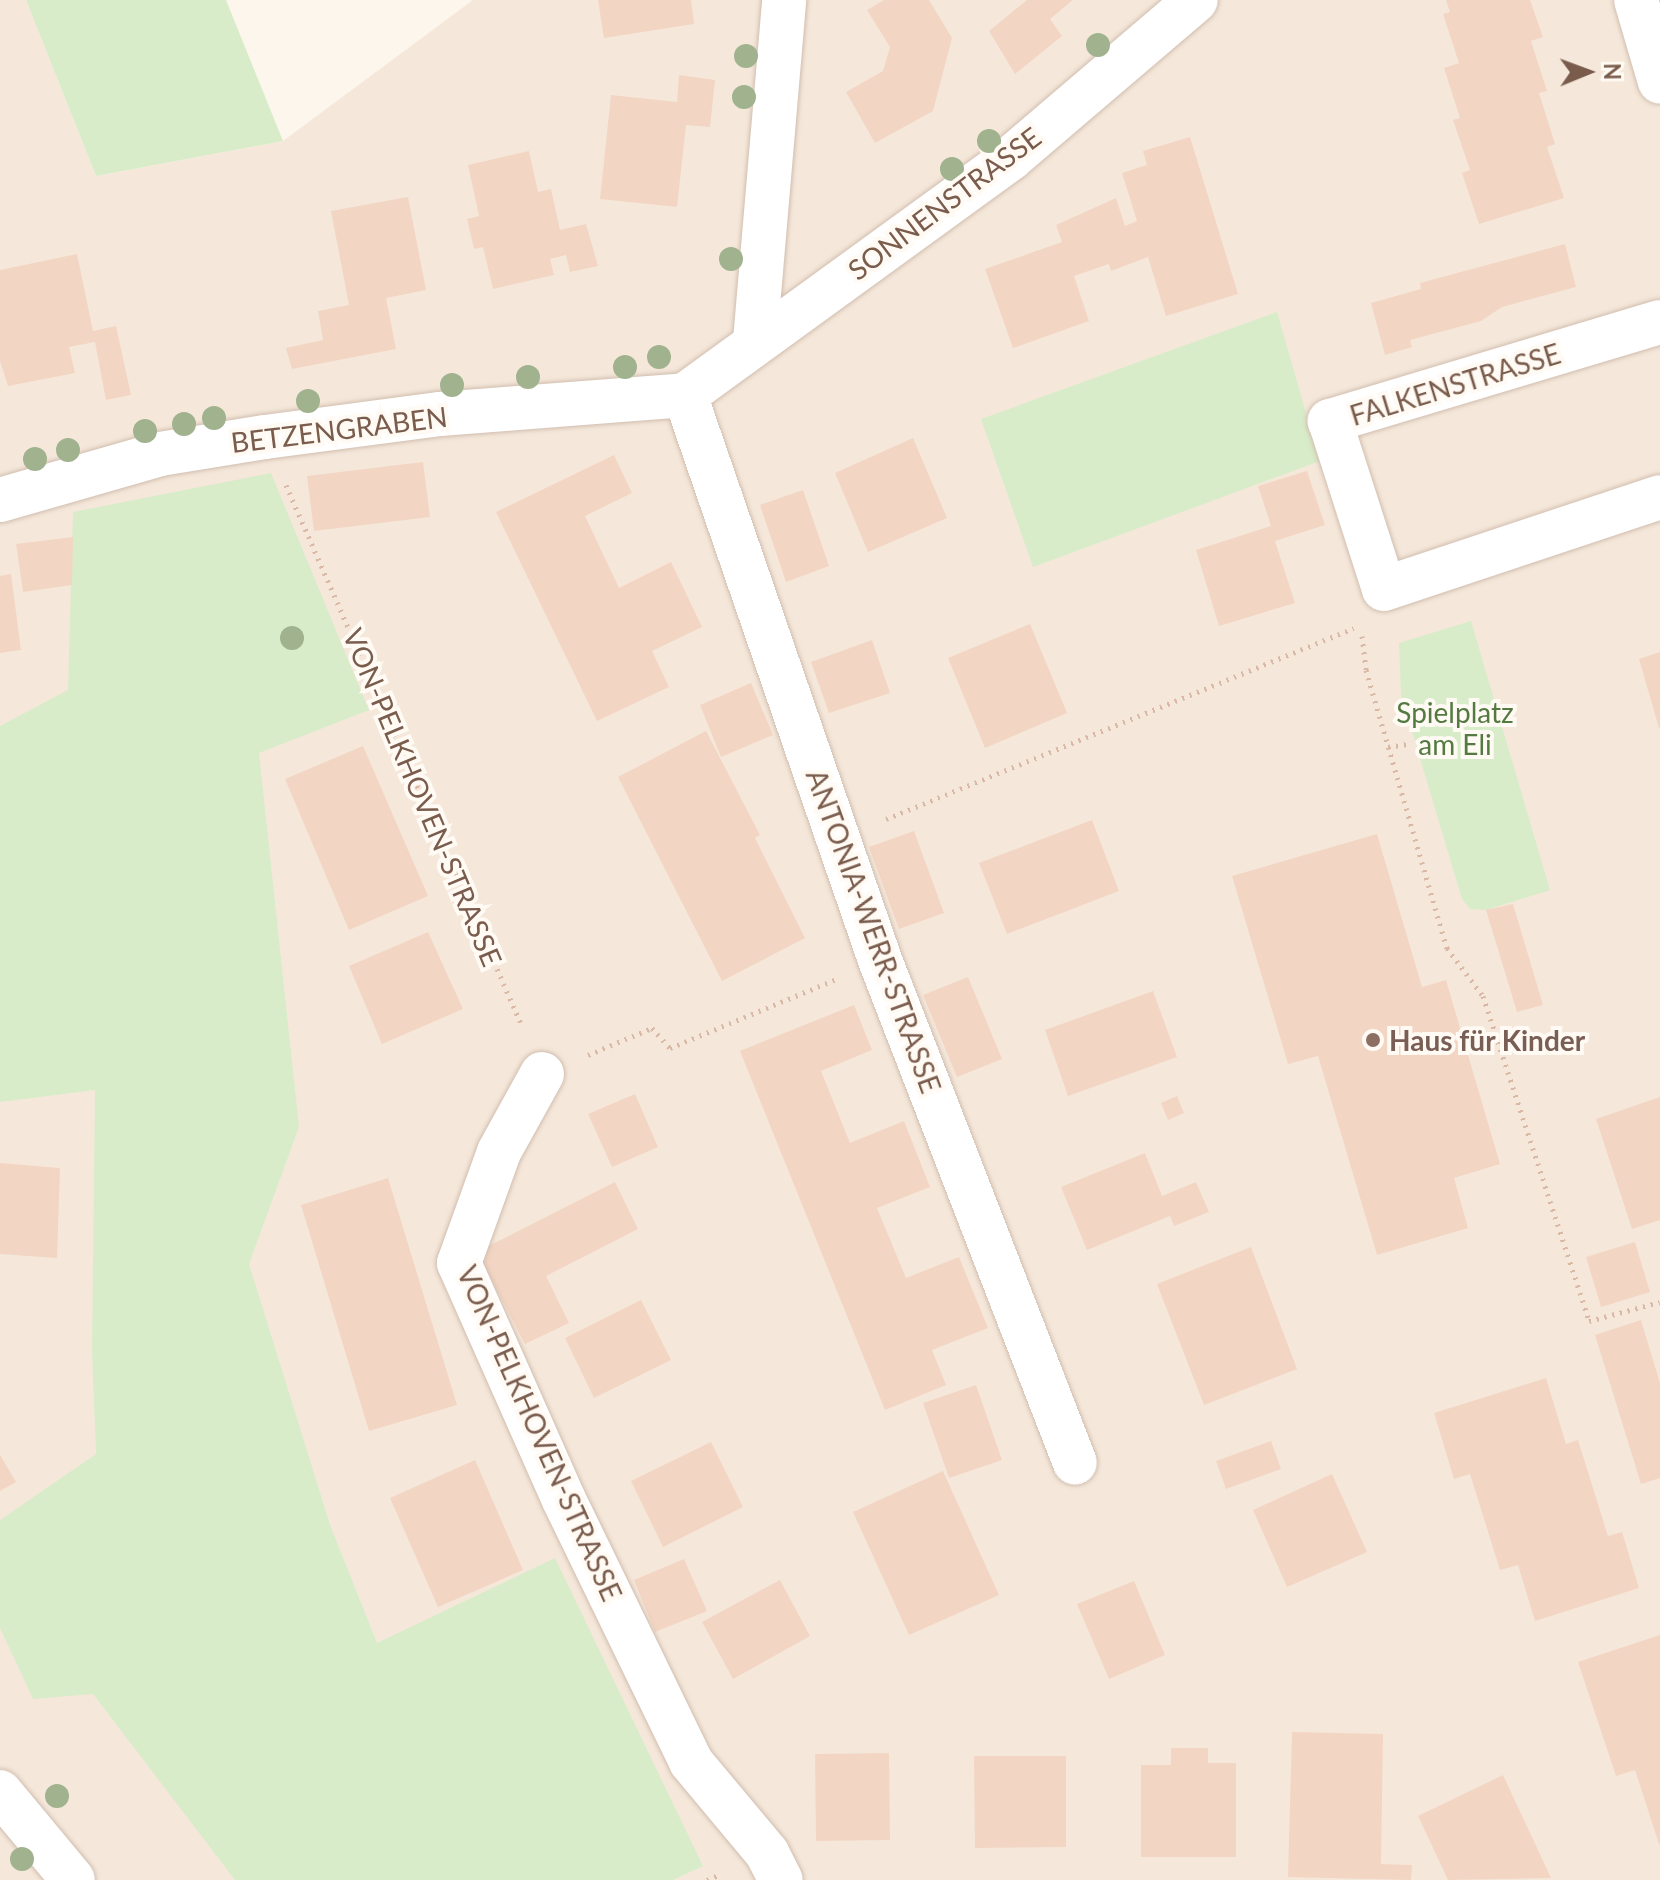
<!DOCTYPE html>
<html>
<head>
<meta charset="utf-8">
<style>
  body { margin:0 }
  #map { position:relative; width:1660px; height:1880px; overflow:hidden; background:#fdf6ec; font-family:Lato,sans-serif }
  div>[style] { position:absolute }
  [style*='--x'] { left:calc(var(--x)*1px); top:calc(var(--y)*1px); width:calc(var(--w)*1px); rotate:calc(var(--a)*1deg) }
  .residential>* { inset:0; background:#f5e8da }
  .green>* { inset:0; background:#d8ecc9 }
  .building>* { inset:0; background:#f3d5c3 }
  .path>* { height:5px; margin-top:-2.5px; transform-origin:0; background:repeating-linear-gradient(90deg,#d9b8a5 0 2px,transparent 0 8px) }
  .roads { filter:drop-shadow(0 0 2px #d1beb0) drop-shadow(0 0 2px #d1beb0) }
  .street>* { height:44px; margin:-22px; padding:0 22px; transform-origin:22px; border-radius:22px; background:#fff }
  .trees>* { width:24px; height:24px; margin:-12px; border-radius:50%; background:#a0b28e }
  .dots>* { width:22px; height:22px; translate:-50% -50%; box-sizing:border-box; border:4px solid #fffaf3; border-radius:50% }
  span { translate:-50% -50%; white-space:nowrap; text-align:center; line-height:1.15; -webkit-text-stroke:8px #fffaf3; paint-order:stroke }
  .street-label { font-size:28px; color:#7a5c4d }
  .park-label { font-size:28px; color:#537a41 }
  .education-label { font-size:28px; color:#785e54; font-weight:700 }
  .left { translate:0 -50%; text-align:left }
  .north { position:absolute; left:1548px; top:32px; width:80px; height:80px; -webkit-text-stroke:6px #fffaf3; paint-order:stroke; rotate:89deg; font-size:22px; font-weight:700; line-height:32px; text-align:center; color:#7a5c4d }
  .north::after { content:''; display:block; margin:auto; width:28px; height:36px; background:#7a5c4d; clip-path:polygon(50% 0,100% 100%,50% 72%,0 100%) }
</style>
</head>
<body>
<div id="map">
  <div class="residential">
    <div style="clip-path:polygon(0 0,26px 0,96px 176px,283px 141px,473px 0,1660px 0,1660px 1880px,0 1880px)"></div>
  </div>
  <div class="green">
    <div style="clip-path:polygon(26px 0,226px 0,283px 141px,96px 176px)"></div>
    <div style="clip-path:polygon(1277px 312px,1320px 461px,1033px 567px,981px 419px)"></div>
    <div style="clip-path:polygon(271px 473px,369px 710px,259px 753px,299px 1127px,249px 1264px,330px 1525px,377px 1643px,555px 1558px,703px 1866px,673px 1880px,235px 1880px,93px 1694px,33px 1699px,0 1628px,0 1520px,96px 1454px,92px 1351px,95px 1090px,0 1102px,0 726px,68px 690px,73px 512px)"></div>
    <div style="clip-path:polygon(1471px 621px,1550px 890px,1486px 910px,1470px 909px,1462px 899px,1401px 695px,1399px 643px)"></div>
  </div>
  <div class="building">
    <div style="clip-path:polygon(598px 0,691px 0,694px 24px,604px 38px)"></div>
    <div style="clip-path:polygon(884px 0,929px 0,952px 38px,933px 111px,875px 143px,846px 92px,883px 71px,890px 47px,867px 10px)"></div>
    <div style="clip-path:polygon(1027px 0,1073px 0,1050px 19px,1062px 36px,1015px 74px,989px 31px)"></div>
    <div style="clip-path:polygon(1446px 0,1530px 0,1543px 37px,1531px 41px,1547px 91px,1539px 93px,1555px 144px,1547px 147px,1564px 198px,1479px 224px,1462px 173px,1470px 170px,1453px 120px,1460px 118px,1444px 68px,1459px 63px,1443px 14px,1450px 12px)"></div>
    <div style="clip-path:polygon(679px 75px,715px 80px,710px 127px,686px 125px,677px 207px,600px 199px,611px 95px,677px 102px)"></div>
    <div style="clip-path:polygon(1190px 137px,1238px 294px,1166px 316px,1148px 257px,1111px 271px,1109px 264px,1074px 276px,1089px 321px,1013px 348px,985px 269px,1062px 242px,1056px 225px,1116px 198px,1125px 226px,1137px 221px,1122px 173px,1147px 165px,1143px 151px)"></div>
    <div style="clip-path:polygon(529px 151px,538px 192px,551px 189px,560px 230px,586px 224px,598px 266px,570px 272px,566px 255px,550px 259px,554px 275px,493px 289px,483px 247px,474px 249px,467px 219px,479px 216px,468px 165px)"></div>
    <div style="clip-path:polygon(408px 197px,426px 290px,386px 298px,396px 349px,292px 369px,286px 348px,323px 340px,318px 311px,349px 305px,331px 211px)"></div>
    <div style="clip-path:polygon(1565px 244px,1576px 287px,1502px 307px,1481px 321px,1410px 340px,1412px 347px,1385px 355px,1371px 303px,1421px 289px,1420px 283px)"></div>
    <div style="clip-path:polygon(77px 254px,93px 331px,116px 326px,131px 395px,106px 400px,95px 342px,69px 347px,75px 373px,8px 386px,0 361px,0 270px)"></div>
    <div style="clip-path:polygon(913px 438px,947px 518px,868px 552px,835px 473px)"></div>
    <div style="clip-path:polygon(614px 455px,632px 493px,585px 516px,619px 588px,671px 562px,702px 627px,652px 651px,669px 687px,597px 721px,496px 512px)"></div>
    <div style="clip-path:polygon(423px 462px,430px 517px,314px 531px,307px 476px)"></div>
    <div style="clip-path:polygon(1307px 471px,1325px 525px,1275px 541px,1295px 603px,1219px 626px,1196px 550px,1271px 526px,1258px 486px)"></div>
    <div style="clip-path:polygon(803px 490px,829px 566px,786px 582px,760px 505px)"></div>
    <div style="clip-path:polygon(73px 537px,72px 585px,23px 592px,16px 544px)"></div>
    <div style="clip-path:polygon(11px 574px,21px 650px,0 653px,0 576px)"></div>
    <div style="clip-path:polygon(1030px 624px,1067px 713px,985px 748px,948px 658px)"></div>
    <div style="clip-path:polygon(872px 640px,890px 693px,829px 713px,811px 662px)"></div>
    <div style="clip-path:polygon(1660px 652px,1660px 728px,1659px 728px,1639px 659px)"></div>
    <div style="clip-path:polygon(751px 683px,773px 735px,721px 757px,700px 705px)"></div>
    <div style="clip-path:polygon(706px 731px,760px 835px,755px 838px,805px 938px,722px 981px,618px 777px)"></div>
    <div style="clip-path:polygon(363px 746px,428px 896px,349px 930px,285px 779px)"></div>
    <div style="clip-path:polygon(1092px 820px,1119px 891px,1007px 934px,979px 863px)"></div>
    <div style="clip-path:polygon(914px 831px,944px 913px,899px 929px,869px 847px)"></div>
    <div style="clip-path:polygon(1377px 834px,1422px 987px,1446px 980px,1500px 1164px,1454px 1178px,1468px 1228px,1377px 1255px,1318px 1056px,1288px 1064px,1232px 876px)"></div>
    <div style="clip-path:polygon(1513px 904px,1543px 1005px,1517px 1012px,1486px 910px)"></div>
    <div style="clip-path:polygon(428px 932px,463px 1009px,382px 1044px,349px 966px)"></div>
    <div style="clip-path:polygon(968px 977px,1002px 1059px,957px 1077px,923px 995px)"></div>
    <div style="clip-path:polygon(1153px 991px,1177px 1057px,1068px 1096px,1045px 1030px)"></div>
    <div style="clip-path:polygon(854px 1005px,872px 1050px,821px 1071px,850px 1143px,904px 1121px,930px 1187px,877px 1208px,906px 1278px,959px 1257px,988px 1328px,932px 1350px,946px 1385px,885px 1410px,740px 1051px)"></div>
    <div style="clip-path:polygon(635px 1094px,658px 1147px,612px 1167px,588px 1114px)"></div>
    <div style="clip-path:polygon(1177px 1096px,1184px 1113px,1168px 1120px,1161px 1103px)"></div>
    <div style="clip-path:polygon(1660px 1097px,1660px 1220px,1632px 1229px,1596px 1119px)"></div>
    <div style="clip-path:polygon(1145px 1153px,1162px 1196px,1196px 1182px,1209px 1212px,1174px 1226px,1170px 1216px,1087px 1250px,1061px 1187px)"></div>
    <div style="clip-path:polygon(0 1163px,60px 1168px,57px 1258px,0 1254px)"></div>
    <div style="clip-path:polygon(388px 1178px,457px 1405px,369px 1431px,301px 1205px)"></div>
    <div style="clip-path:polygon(615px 1182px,638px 1229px,546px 1276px,569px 1323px,525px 1344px,477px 1252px)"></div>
    <div style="clip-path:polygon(1635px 1242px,1650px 1292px,1601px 1307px,1586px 1257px)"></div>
    <div style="clip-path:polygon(1251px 1247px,1297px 1369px,1204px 1405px,1157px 1284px)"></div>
    <div style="clip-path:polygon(641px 1300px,671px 1360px,594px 1398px,565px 1338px)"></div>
    <div style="clip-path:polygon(1641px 1320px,1660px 1383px,1660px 1478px,1641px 1484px,1595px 1335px)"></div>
    <div style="clip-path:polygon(1546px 1378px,1566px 1444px,1578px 1440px,1608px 1536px,1622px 1532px,1639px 1588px,1535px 1621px,1518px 1565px,1500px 1570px,1470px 1474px,1454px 1479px,1434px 1413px)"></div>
    <div style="clip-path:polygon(976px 1385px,1002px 1460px,949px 1478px,923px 1403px)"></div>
    <div style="clip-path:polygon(1271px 1441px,1281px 1469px,1226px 1489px,1216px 1461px)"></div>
    <div style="clip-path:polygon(711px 1442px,743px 1507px,663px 1547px,631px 1481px)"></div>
    <div style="clip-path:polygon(0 1455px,16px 1482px,0 1491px)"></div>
    <div style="clip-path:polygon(475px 1460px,523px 1570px,438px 1607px,390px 1498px)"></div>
    <div style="clip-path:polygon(943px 1471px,999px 1595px,909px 1635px,853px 1512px)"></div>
    <div style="clip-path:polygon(1332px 1474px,1367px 1552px,1287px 1587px,1253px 1510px)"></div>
    <div style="clip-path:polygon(684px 1559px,707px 1611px,655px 1632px,634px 1580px)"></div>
    <div style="clip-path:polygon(780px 1580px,810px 1636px,733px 1679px,702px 1622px)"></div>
    <div style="clip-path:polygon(1134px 1581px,1165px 1655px,1109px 1679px,1077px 1604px)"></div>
    <div style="clip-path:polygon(1660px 1635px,1660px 1844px,1659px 1844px,1635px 1770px,1616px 1776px,1578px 1662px)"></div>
    <div style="clip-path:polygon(1292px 1732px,1383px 1734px,1381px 1864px,1412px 1865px,1411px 1880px,1288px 1877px)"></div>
    <div style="clip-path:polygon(1171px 1748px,1208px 1748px,1208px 1763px,1236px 1763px,1236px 1857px,1141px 1857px,1141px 1765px,1171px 1765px)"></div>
    <div style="clip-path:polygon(889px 1753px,890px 1840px,816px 1841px,815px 1754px)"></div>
    <div style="clip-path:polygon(974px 1756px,1066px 1756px,1066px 1847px,975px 1848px)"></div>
    <div style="clip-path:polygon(1503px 1775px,1551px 1878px,1448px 1880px,1418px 1816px)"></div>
  </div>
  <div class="path">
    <div style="--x:286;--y:485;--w:590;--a:66.43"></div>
    <div style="--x:1362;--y:636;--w:34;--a:83"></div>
    <div style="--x:1366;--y:670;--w:290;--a:73.8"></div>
    <div style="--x:1447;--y:948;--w:60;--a:53.1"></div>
    <div style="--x:1483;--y:996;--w:342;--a:71.9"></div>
    <div style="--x:1589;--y:1321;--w:73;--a:-15"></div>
    <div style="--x:1388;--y:747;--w:24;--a:-9"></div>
    <div style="--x:886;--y:819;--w:505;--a:-22.2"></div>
    <div style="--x:588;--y:1055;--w:69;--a:-22.9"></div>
    <div style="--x:652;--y:1028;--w:27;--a:48"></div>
    <div style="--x:670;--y:1048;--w:178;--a:-22.5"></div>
    <div style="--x:707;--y:1880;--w:12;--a:-24"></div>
  </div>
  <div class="roads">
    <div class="street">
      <div style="--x:1636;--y:0;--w:85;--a:73.7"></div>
      <div style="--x:1660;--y:322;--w:345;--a:163.3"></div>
      <div style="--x:1330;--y:421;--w:176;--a:72.2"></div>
      <div style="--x:1384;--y:589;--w:291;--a:-18.4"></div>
      <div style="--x:755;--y:341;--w:342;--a:-85.1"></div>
      <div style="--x:685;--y:395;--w:598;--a:70.96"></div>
      <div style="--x:880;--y:960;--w:539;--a:68.81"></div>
      <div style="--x:685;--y:395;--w:403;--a:-36"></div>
      <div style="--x:1011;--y:158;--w:243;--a:-40.5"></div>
      <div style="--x:0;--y:500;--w:166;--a:-16"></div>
      <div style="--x:160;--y:454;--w:106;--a:-9.2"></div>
      <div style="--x:265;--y:437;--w:177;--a:-7.5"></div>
      <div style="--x:440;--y:414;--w:246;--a:-4.4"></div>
      <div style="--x:542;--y:1074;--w:89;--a:118.9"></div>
      <div style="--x:499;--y:1152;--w:118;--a:109.8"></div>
      <div style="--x:459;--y:1263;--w:259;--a:66.1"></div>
      <div style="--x:564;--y:1500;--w:291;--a:64.1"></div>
      <div style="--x:691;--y:1762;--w:119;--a:50.1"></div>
      <div style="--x:767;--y:1853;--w:30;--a:63"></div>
      <div style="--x:0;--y:1792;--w:114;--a:50.3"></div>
    </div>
  </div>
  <div class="trees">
    <div style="left:1098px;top:45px"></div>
    <div style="left:746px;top:56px"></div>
    <div style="left:744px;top:97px"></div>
    <div style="left:989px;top:141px"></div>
    <div style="left:952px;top:169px"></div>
    <div style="left:731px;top:259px"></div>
    <div style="left:659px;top:357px"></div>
    <div style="left:625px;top:367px"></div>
    <div style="left:528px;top:377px"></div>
    <div style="left:452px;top:385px"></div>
    <div style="left:308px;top:401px"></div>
    <div style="left:214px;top:418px"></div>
    <div style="left:184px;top:424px"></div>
    <div style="left:145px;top:431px"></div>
    <div style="left:68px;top:450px"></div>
    <div style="left:35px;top:459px"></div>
    <div style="left:292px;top:638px"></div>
    <div style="left:57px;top:1796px"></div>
    <div style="left:22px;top:1859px"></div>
  </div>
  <div class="dots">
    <div style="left:1373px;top:1040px;background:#8d6e63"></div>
  </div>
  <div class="street-label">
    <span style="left:944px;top:203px;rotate:-37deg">SONNENSTRASSE</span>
    <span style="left:1455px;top:384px;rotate:-17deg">FALKENSTRASSE</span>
    <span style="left:339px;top:429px;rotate:-7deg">BETZENGRABEN</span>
    <span style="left:423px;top:797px;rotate:67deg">VON-PELKHOVEN-STRASSE</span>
    <span style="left:874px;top:931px;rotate:70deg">ANTONIA-WERR-STRASSE</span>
    <span style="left:540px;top:1433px;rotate:66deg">VON-PELKHOVEN-STRASSE</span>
  </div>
  <div class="park-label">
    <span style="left:1455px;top:728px">Spielplatz<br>am Eli</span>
  </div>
  <div class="education-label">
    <span class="left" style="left:1389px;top:1040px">Haus für Kinder</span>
  </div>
  <div class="north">N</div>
</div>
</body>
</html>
